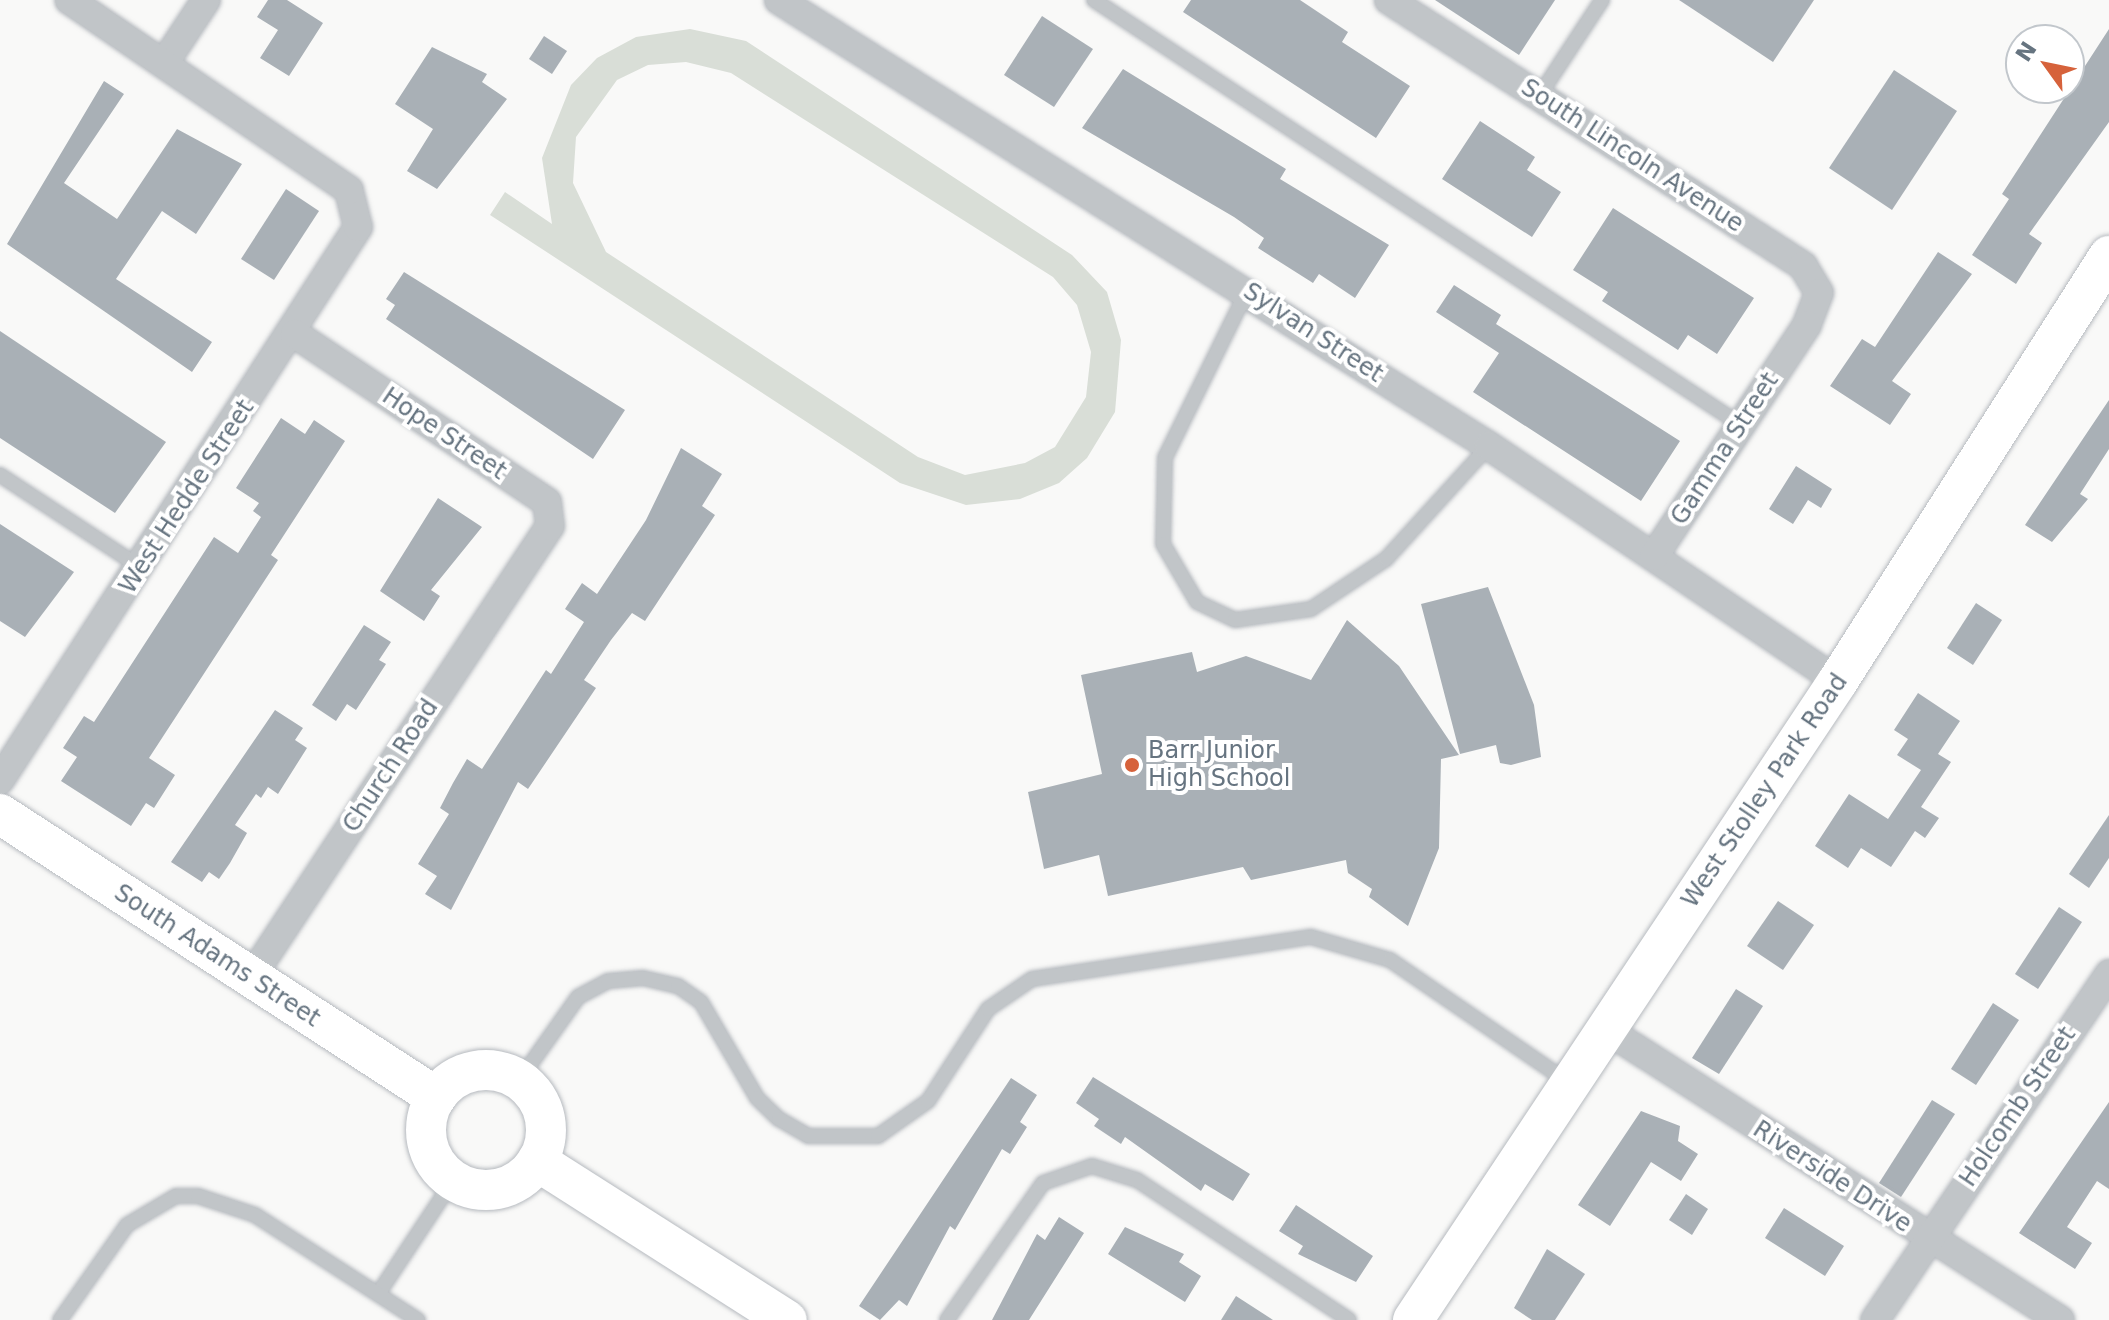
<!DOCTYPE html>
<html>
<head>
<meta charset="utf-8">
<style>
  body { margin:0 }
  #map { position:relative; width:2109px; height:1320px; overflow:hidden; background:#f9f9f8; font-family:"DejaVu Sans",sans-serif }
  div>[style] { position:absolute }
  [style*='--x'] { left:calc(var(--x)*1px); top:calc(var(--y)*1px); width:calc(var(--w)*1px); rotate:calc(var(--a)*1deg) }
  .green>* { inset:0; background:#d9ded7 }
  .building>* { inset:0; background:#a9b0b6 }
  .roads { filter:drop-shadow(0 0 2px #b6babf) drop-shadow(0 0 2px #b6babf) }
  .lane>* { height:14px; margin:-7px; padding:0 7px; transform-origin:7px; border-radius:7px; background:#c1c5c8 }
  .street>* { height:28px; margin:-14px; padding:0 14px; transform-origin:14px; border-radius:14px; background:#c1c5c8 }
  .secondary>* { height:40px; margin:-20px; padding:0 20px; transform-origin:20px; border-radius:20px; background:#fff }
  .secondary>.ring { margin:-20px; padding:0; box-sizing:content-box; background:none; border:40px solid #fff; border-radius:50% }
  .dots>* { width:22px; height:22px; translate:-50% -50%; box-sizing:border-box; border:4px solid #fff; border-radius:50% }
  span { translate:-50% -50%; white-space:nowrap; text-align:center; line-height:1.15; -webkit-text-stroke:8px #fff; paint-order:stroke }
  .street-label { font-size:24px; color:#667480 }
  .poi-label { font-size:24px; color:#667480 }
  .left { translate:0 -50%; text-align:left }
  .north { position:absolute; left:2005px; top:24px; width:80px; height:80px; box-sizing:border-box; background:#fff; border:2px solid #c2c7cc; border-radius:50%; rotate:303deg; font-size:22px; font-weight:700; line-height:32px; text-align:center; color:#667480 }
  .north::after { content:''; display:block; margin:auto; width:28px; height:36px; background:#d6623b; clip-path:polygon(50% 0,100% 100%,50% 72%,0 100%) }
</style>
</head>
<body>
<div id="map">
  <div class="green">
    <div style="clip-path:polygon(evenodd,690px 29px,746px 41px,1072px 255px,1107px 292px,1121px 340px,1115px 412px,1087px 458px,1059px 483px,1020px 499px,966px 505px,900px 483px,490px 215px,505px 192px,552px 224px,542px 158px,571px 85px,597px 58px,636px 37px,690px 29px,686px 62px,731px 73px,1053px 277px,1077px 305px,1091px 352px,1086px 397px,1055px 447px,1025px 463px,965px 475px,918px 457px,606px 252px,573px 183px,576px 137px,617px 80px,648px 65px,686px 62px)"></div>
  </div>
  <div class="building">
    <div style="clip-path:polygon(268px 0,287px 0,323px 23px,289px 76px,260px 58px,278px 30px,257px 17px)"></div>
    <div style="clip-path:polygon(1191px 0,1300px 0,1348px 32px,1342px 42px,1410px 86px,1376px 138px,1183px 12px)"></div>
    <div style="clip-path:polygon(1435px 0,1555px 0,1519px 55px)"></div>
    <div style="clip-path:polygon(1679px 0,1814px 0,1773px 62px)"></div>
    <div style="clip-path:polygon(1042px 16px,1093px 49px,1054px 107px,1004px 75px)"></div>
    <div style="clip-path:polygon(2109px 29px,2109px 122px,2029px 234px,2042px 243px,2016px 284px,1972px 255px,2009px 199px,2002px 194px)"></div>
    <div style="clip-path:polygon(544px 36px,567px 51px,552px 74px,529px 59px)"></div>
    <div style="clip-path:polygon(432px 47px,487px 74px,482px 82px,507px 99px,437px 189px,407px 171px,433px 129px,395px 104px)"></div>
    <div style="clip-path:polygon(1123px 69px,1286px 169px,1280px 179px,1389px 245px,1355px 298px,1319px 274px,1313px 283px,1258px 248px,1264px 238px,1234px 217px,1082px 128px)"></div>
    <div style="clip-path:polygon(1894px 70px,1957px 111px,1892px 210px,1829px 168px)"></div>
    <div style="clip-path:polygon(104px 81px,124px 94px,64px 183px,117px 219px,177px 129px,242px 164px,196px 234px,162px 211px,116px 279px,212px 342px,192px 372px,7px 244px)"></div>
    <div style="clip-path:polygon(1480px 121px,1535px 157px,1527px 170px,1561px 192px,1532px 237px,1442px 179px)"></div>
    <div style="clip-path:polygon(286px 189px,319px 211px,274px 280px,241px 259px)"></div>
    <div style="clip-path:polygon(1613px 208px,1754px 298px,1717px 354px,1688px 335px,1678px 350px,1602px 301px,1608px 292px,1573px 270px)"></div>
    <div style="clip-path:polygon(1938px 252px,1972px 274px,1892px 381px,1911px 394px,1890px 425px,1830px 386px,1862px 339px,1875px 347px)"></div>
    <div style="clip-path:polygon(404px 272px,625px 410px,593px 459px,386px 319px,395px 305px,386px 299px)"></div>
    <div style="clip-path:polygon(1454px 285px,1501px 315px,1496px 324px,1680px 441px,1641px 501px,1473px 392px,1499px 353px,1436px 312px)"></div>
    <div style="clip-path:polygon(0 331px,166px 442px,115px 513px,0 438px)"></div>
    <div style="clip-path:polygon(2109px 400px,2109px 449px,2080px 494px,2088px 499px,2052px 542px,2025px 525px)"></div>
    <div style="clip-path:polygon(281px 418px,305px 434px,314px 420px,345px 441px,271px 555px,278px 560px,149px 758px,175px 775px,154px 808px,146px 803px,131px 826px,61px 781px,77px 757px,63px 748px,84px 716px,94px 722px,214px 537px,238px 553px,261px 517px,253px 511px,259px 503px,236px 488px)"></div>
    <div style="clip-path:polygon(681px 448px,722px 474px,702px 506px,715px 515px,645px 621px,632px 613px,611px 640px,584px 680px,596px 688px,528px 789px,518px 782px,451px 910px,425px 894px,437px 876px,418px 864px,449px 814px,440px 808px,453px 783px,467px 759px,482px 769px,546px 670px,551px 674px,584px 622px,565px 609px,582px 583px,597px 594px,646px 520px)"></div>
    <div style="clip-path:polygon(1796px 466px,1832px 489px,1821px 508px,1808px 500px,1793px 524px,1769px 509px)"></div>
    <div style="clip-path:polygon(438px 498px,482px 527px,431px 590px,440px 596px,424px 621px,380px 591px)"></div>
    <div style="clip-path:polygon(0 524px,74px 572px,25px 637px,0 621px)"></div>
    <div style="clip-path:polygon(1488px 587px,1534px 705px,1541px 757px,1511px 765px,1500px 763px,1496px 745px,1460px 754px,1421px 604px)"></div>
    <div style="clip-path:polygon(1976px 603px,2002px 620px,1973px 665px,1947px 648px)"></div>
    <div style="clip-path:polygon(1347px 620px,1399px 666px,1459px 755px,1441px 759px,1439px 848px,1408px 926px,1369px 897px,1372px 889px,1348px 873px,1346px 860px,1251px 880px,1243px 867px,1108px 896px,1099px 855px,1044px 869px,1028px 792px,1102px 774px,1081px 675px,1192px 652px,1197px 672px,1246px 656px,1311px 680px)"></div>
    <div style="clip-path:polygon(364px 625px,391px 642px,379px 660px,386px 664px,356px 710px,347px 704px,336px 721px,312px 705px)"></div>
    <div style="clip-path:polygon(1918px 693px,1960px 721px,1938px 754px,1951px 762px,1921px 807px,1939px 818px,1925px 838px,1915px 831px,1891px 867px,1861px 848px,1848px 868px,1815px 846px,1849px 794px,1888px 819px,1921px 770px,1897px 755px,1908px 739px,1894px 730px)"></div>
    <div style="clip-path:polygon(275px 710px,303px 728px,295px 740px,307px 748px,278px 794px,268px 787px,261px 798px,256px 794px,235px 825px,247px 833px,230px 863px,219px 879px,209px 872px,202px 882px,171px 862px)"></div>
    <div style="clip-path:polygon(2109px 815px,2109px 858px,2089px 888px,2069px 874px)"></div>
    <div style="clip-path:polygon(1778px 901px,1814px 925px,1783px 970px,1747px 946px)"></div>
    <div style="clip-path:polygon(2059px 907px,2082px 922px,2038px 989px,2015px 974px)"></div>
    <div style="clip-path:polygon(1736px 989px,1763px 1006px,1719px 1074px,1692px 1058px)"></div>
    <div style="clip-path:polygon(1993px 1003px,2019px 1020px,1976px 1085px,1951px 1069px)"></div>
    <div style="clip-path:polygon(1093px 1077px,1250px 1174px,1233px 1201px,1205px 1184px,1201px 1191px,1125px 1137px,1121px 1144px,1094px 1126px,1099px 1119px,1076px 1103px)"></div>
    <div style="clip-path:polygon(1011px 1078px,1037px 1095px,1020px 1122px,1027px 1127px,1010px 1154px,1002px 1149px,955px 1230px,950px 1226px,907px 1306px,899px 1300px,880px 1320px,859px 1306px)"></div>
    <div style="clip-path:polygon(1932px 1100px,1955px 1114px,1901px 1197px,1879px 1183px)"></div>
    <div style="clip-path:polygon(2109px 1102px,2109px 1189px,2097px 1181px,2067px 1227px,2092px 1243px,2075px 1269px,2019px 1233px)"></div>
    <div style="clip-path:polygon(1641px 1111px,1680px 1126px,1678px 1141px,1698px 1154px,1681px 1181px,1651px 1162px,1610px 1226px,1578px 1205px)"></div>
    <div style="clip-path:polygon(1686px 1194px,1708px 1209px,1692px 1235px,1669px 1220px)"></div>
    <div style="clip-path:polygon(1296px 1205px,1373px 1256px,1356px 1282px,1298px 1254px,1303px 1246px,1279px 1231px)"></div>
    <div style="clip-path:polygon(1784px 1208px,1844px 1246px,1825px 1276px,1765px 1238px)"></div>
    <div style="clip-path:polygon(1059px 1217px,1084px 1233px,1029px 1320px,992px 1320px,1037px 1234px,1045px 1240px)"></div>
    <div style="clip-path:polygon(1125px 1227px,1184px 1254px,1179px 1262px,1201px 1276px,1185px 1302px,1108px 1254px)"></div>
    <div style="clip-path:polygon(1547px 1249px,1585px 1274px,1555px 1320px,1532px 1320px,1514px 1308px)"></div>
    <div style="clip-path:polygon(1236px 1296px,1273px 1320px,1221px 1320px)"></div>
  </div>
  <div class="roads">
    <div class="lane">
      <div style="--x:1094;--y:0;--w:774;--a:33.3"></div>
      <div style="--x:1539;--y:96;--w:115;--a:-56.7"></div>
      <div style="--x:1247;--y:291;--w:186;--a:116.2"></div>
      <div style="--x:1165;--y:458;--w:86;--a:91.3"></div>
      <div style="--x:1163;--y:544;--w:67;--a:59.6"></div>
      <div style="--x:1197;--y:602;--w:42;--a:25.3"></div>
      <div style="--x:1235;--y:620;--w:77;--a:-8.2"></div>
      <div style="--x:1311;--y:609;--w:90;--a:-33.7"></div>
      <div style="--x:1386;--y:559;--w:153;--a:-47.7"></div>
      <div style="--x:0;--y:475;--w:168;--a:33.3"></div>
      <div style="--x:520;--y:1079;--w:100;--a:-54.7"></div>
      <div style="--x:578;--y:997;--w:34;--a:-28"></div>
      <div style="--x:608;--y:981;--w:35;--a:-5"></div>
      <div style="--x:643;--y:978;--w:36;--a:13"></div>
      <div style="--x:678;--y:986;--w:28;--a:35"></div>
      <div style="--x:701;--y:1002;--w:111;--a:59.7"></div>
      <div style="--x:757;--y:1098;--w:30;--a:44"></div>
      <div style="--x:779;--y:1119;--w:34;--a:30"></div>
      <div style="--x:808;--y:1136;--w:70;--a:0"></div>
      <div style="--x:878;--y:1136;--w:61;--a:-35"></div>
      <div style="--x:928;--y:1101;--w:110;--a:-56.9"></div>
      <div style="--x:988;--y:1009;--w:53;--a:-34.3"></div>
      <div style="--x:1032;--y:979;--w:282;--a:-8.6"></div>
      <div style="--x:1311;--y:937;--w:82;--a:16.2"></div>
      <div style="--x:1390;--y:960;--w:214;--a:34.4"></div>
      <div style="--x:378;--y:1294;--w:138;--a:-56.5"></div>
      <div style="--x:60;--y:1320;--w:116;--a:-54.8"></div>
      <div style="--x:127;--y:1225;--w:57;--a:-30.6"></div>
      <div style="--x:176;--y:1196;--w:22;--a:0"></div>
      <div style="--x:198;--y:1196;--w:60;--a:18.4"></div>
      <div style="--x:255;--y:1215;--w:194;--a:32.8"></div>
      <div style="--x:947;--y:1320;--w:167;--a:-55"></div>
      <div style="--x:1043;--y:1183;--w:52;--a:-19.1"></div>
      <div style="--x:1092;--y:1166;--w:47;--a:17.3"></div>
      <div style="--x:1137;--y:1180;--w:254;--a:33.4"></div>
    </div>
    <div class="street">
      <div style="--x:779;--y:0;--w:838;--a:32.14"></div>
      <div style="--x:1489;--y:446;--w:421;--a:34"></div>
      <div style="--x:1389;--y:0;--w:492;--a:32.7"></div>
      <div style="--x:1803;--y:266;--w:31;--a:59"></div>
      <div style="--x:1819;--y:293;--w:34;--a:111"></div>
      <div style="--x:1807;--y:325;--w:277;--a:123.5"></div>
      <div style="--x:165;--y:62;--w:74;--a:-56.5"></div>
      <div style="--x:0;--y:780;--w:659;--a:-57.08"></div>
      <div style="--x:358;--y:227;--w:38;--a:-104"></div>
      <div style="--x:349;--y:190;--w:338;--a:-145.8"></div>
      <div style="--x:250;--y:979;--w:543;--a:-56.49"></div>
      <div style="--x:550;--y:526;--w:24;--a:-97"></div>
      <div style="--x:547;--y:502;--w:303;--a:-146.3"></div>
      <div style="--x:1607;--y:1030;--w:538;--a:32.63"></div>
      <div style="--x:1875;--y:1320;--w:418;--a:-55.9"></div>
    </div>
    <div class="secondary">
      <div style="--x:0;--y:814;--w:520;--a:32.99"></div>
      <div class="ring" style="left:426px;top:1070px;width:80px;height:80px"></div>
      <div style="--x:537;--y:1161;--w:296;--a:32.5"></div>
      <div style="--x:1413;--y:1320;--w:767;--a:-56.37"></div>
      <div style="--x:1838;--y:681;--w:504;--a:-57.48"></div>
    </div>
  </div>
  <div class="dots">
    <div style="left:1132px;top:765px;background:#d6623b"></div>
  </div>
  <div class="street-label">
    <span style="left:1632px;top:156px;rotate:33deg">South Lincoln Avenue</span>
    <span style="left:1313px;top:333px;rotate:33deg">Sylvan Street</span>
    <span style="left:444px;top:434px;rotate:34deg">Hope Street</span>
    <span style="left:1725px;top:449px;rotate:-57deg">Gamma Street</span>
    <span style="left:187px;top:497px;rotate:-57deg">West Hedde Street</span>
    <span style="left:391px;top:766px;rotate:-57deg">Church Road</span>
    <span style="left:1765px;top:791px;rotate:-56deg">West Stolley Park Road</span>
    <span style="left:217px;top:956px;rotate:33deg">South Adams Street</span>
    <span style="left:2018px;top:1107px;rotate:-56deg">Holcomb Street</span>
    <span style="left:1832px;top:1177px;rotate:33deg">Riverside Drive</span>
  </div>
  <div class="poi-label">
    <span class="left" style="left:1148px;top:765px">Barr Junior<br>High School</span>
  </div>
  <div class="north">N</div>
</div>
</body>
</html>
